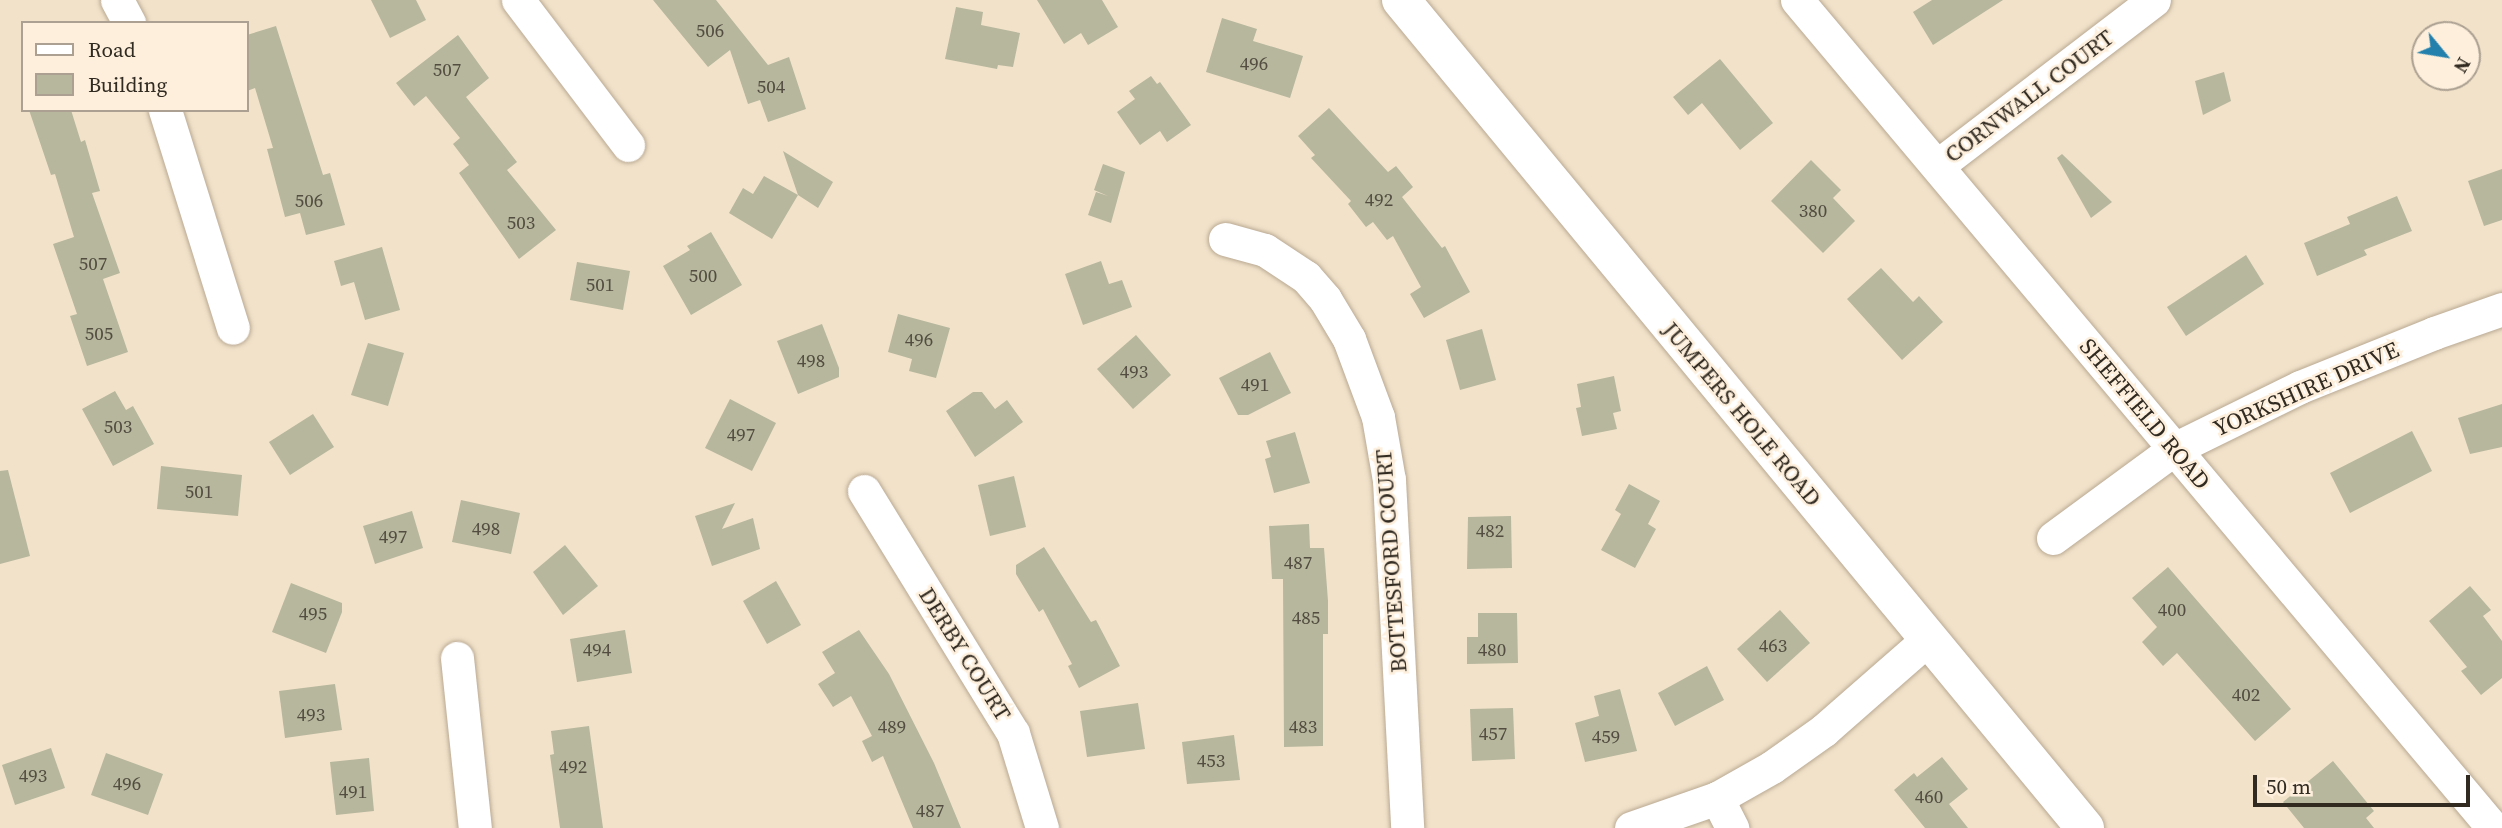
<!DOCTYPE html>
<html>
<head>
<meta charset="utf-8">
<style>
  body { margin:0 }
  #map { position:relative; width:2502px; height:828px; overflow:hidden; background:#f2e2ca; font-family:"Source Serif 4",serif }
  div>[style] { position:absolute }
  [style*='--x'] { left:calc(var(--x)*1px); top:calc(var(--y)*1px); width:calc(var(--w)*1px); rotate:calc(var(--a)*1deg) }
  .building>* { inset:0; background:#b6b79d }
  .roads { filter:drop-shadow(0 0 2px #b9a993) drop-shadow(0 0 2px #b9a993) }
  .minor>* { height:33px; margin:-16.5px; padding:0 16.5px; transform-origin:16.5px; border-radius:16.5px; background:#fff }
  .major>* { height:38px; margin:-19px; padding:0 19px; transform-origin:19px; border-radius:19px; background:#fff }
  span { translate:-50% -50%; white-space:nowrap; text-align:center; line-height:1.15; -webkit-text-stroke:5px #fdefdc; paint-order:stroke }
  .number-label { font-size:19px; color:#524d40 }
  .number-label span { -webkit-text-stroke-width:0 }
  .street-label { font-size:23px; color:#312a21 }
  .legend { position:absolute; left:21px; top:21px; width:228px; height:91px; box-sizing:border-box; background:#fdefdc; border:2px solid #aba091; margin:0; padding:9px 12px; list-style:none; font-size:21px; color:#312a21 }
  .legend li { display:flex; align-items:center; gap:14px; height:35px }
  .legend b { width:35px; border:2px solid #aba091 }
  .north { position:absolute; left:2411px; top:21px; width:70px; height:70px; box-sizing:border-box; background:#fdefdc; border:2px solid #aba091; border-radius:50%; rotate:120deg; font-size:19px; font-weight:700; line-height:28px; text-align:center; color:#312a21 }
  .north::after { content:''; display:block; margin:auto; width:24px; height:32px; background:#2380ad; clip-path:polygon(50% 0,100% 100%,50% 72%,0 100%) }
  .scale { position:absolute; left:2253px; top:775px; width:217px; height:32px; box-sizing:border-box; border:4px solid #312a21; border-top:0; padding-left:9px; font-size:21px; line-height:24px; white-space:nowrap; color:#312a21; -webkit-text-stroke:5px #fdefdc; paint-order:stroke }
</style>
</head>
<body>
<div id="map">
  <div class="building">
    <div style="clip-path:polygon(371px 0,416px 0,426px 20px,390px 38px)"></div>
    <div style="clip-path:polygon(653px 0,716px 0,768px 65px,789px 57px,806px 109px,768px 122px,760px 100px,748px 104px,730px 50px,708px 67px)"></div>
    <div style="clip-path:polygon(1037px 0,1102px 0,1118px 27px,1088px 45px,1081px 33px,1064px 44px)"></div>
    <div style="clip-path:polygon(1932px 0,2003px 0,1933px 45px,1913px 12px)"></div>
    <div style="clip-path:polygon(956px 7px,983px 12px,981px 25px,1020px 33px,1013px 67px,998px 65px,997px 69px,945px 59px)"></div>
    <div style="clip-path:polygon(1222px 18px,1257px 29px,1253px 41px,1303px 56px,1290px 98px,1206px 72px)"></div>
    <div style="clip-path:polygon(276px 26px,323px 175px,330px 173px,345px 225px,306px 235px,300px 213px,285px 217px,267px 149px,273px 148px,255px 88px,247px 91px,247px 35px)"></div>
    <div style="clip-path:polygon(458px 35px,489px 78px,466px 97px,517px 162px,507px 170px,556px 230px,519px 259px,459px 173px,469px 165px,453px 144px,460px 138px,426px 96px,414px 106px,396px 83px)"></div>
    <div style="clip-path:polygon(1720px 59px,1773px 123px,1740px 150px,1702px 103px,1688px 115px,1673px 97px)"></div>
    <div style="clip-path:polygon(2224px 72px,2231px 101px,2203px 115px,2195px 81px)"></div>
    <div style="clip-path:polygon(1151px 76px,1157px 84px,1160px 82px,1191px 125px,1167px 142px,1160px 131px,1140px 145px,1117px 112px,1135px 99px,1129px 91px)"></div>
    <div style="clip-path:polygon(1329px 108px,1388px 172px,1396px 166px,1413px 187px,1402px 197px,1442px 248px,1445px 246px,1470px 292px,1424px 318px,1410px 294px,1421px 287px,1393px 236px,1387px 240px,1373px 222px,1366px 227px,1348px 204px,1351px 201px,1311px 158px,1315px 155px,1298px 136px)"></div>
    <div style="clip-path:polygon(29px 110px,71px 110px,81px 142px,85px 140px,100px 191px,92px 193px,120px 273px,103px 279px,128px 352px,87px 366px,70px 316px,77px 314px,53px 244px,74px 237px,55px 174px,51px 175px)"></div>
    <div style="clip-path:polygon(783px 151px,833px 182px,818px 208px,798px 195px,772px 239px,729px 213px,743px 188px,753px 194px,764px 176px,798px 195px)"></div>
    <div style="clip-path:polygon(2062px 154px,2112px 202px,2091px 218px,2057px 158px)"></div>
    <div style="clip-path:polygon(1811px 160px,1841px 190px,1833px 198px,1855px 221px,1823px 253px,1771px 201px)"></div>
    <div style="clip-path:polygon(1103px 164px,1125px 172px,1111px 223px,1088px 215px,1096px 192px,1108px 196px,1094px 190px)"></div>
    <div style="clip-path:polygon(2502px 169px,2502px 220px,2484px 226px,2468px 181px)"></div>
    <div style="clip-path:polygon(2397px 196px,2412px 231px,2364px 250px,2367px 255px,2317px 276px,2304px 243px,2350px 224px,2347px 217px)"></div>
    <div style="clip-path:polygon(711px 232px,742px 285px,691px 315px,663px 266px,690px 250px,687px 246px)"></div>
    <div style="clip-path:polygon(382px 247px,400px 310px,365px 320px,354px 282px,341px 286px,334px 261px)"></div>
    <div style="clip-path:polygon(2246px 255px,2264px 284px,2186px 336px,2167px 307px)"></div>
    <div style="clip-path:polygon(1101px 261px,1109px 284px,1122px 280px,1132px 307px,1083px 325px,1065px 274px)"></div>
    <div style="clip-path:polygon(577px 262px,630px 271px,623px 310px,570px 300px)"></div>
    <div style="clip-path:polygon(1881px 268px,1913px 302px,1919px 296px,1943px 322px,1902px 360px,1847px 299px)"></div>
    <div style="clip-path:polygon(898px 314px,950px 328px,936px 378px,909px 371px,912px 359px,888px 352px)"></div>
    <div style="clip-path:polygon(822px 324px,839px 368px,839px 377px,798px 394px,777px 341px)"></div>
    <div style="clip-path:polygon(1482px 329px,1496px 380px,1460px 390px,1446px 340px)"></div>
    <div style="clip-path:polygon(1136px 335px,1171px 375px,1133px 409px,1097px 369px)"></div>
    <div style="clip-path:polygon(368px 343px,404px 353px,388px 406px,351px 395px)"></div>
    <div style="clip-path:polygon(1270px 352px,1291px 393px,1248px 415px,1238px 415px,1219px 378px)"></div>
    <div style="clip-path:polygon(1614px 376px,1621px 411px,1613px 413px,1617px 429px,1582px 436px,1576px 408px,1581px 407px,1577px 384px)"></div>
    <div style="clip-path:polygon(115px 391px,126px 410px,133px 406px,154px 444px,113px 466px,82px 409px)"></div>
    <div style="clip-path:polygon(973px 392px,982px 392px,995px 409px,1007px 400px,1023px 422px,975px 457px,946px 411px)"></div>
    <div style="clip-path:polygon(730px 399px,776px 423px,752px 471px,705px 448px)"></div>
    <div style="clip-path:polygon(2502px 404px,2502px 447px,2470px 454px,2458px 418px)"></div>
    <div style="clip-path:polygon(313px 414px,334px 447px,290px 475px,269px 442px)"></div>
    <div style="clip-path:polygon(2412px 431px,2432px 471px,2350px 513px,2330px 473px)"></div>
    <div style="clip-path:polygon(1295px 432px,1310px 483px,1274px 493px,1265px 459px,1271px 457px,1266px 441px)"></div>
    <div style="clip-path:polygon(161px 466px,242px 475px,238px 516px,157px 509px)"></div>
    <div style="clip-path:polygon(8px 470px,30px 556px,0 564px,0 471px)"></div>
    <div style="clip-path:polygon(1014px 476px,1026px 527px,990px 536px,978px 485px)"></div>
    <div style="clip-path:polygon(1629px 484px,1660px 501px,1648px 524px,1656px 529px,1635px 568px,1601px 550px,1621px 514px,1615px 510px)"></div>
    <div style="clip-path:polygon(461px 500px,520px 513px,511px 554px,452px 542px)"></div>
    <div style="clip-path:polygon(735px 503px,722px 529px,753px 518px,760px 549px,712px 566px,695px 516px)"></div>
    <div style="clip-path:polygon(412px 511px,423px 548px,375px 564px,363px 526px)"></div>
    <div style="clip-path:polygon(1511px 516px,1512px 568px,1467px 569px,1468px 517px)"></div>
    <div style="clip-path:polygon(1309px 524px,1310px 548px,1324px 548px,1328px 601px,1328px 634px,1323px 634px,1323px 746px,1284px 747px,1283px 579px,1272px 579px,1269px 526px)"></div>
    <div style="clip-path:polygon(565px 545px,598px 586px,563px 615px,533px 572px)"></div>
    <div style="clip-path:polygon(1044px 547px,1091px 622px,1096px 620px,1120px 666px,1079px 688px,1068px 666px,1072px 664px,1043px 609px,1039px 612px,1016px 574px,1016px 565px)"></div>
    <div style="clip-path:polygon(2168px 567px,2291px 709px,2255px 741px,2177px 653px,2163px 666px,2142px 642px,2157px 627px,2132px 598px)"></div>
    <div style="clip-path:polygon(776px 581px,801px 625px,767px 644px,743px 601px)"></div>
    <div style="clip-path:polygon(291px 583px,342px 603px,342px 612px,326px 653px,272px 632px)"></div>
    <div style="clip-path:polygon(2470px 586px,2491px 610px,2483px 616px,2502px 641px,2502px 678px,2481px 695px,2461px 671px,2467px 667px,2429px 621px)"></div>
    <div style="clip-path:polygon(1780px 610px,1810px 643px,1767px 682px,1737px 649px)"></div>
    <div style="clip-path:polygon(1478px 613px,1517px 613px,1518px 663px,1467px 664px,1467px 637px,1478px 637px)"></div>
    <div style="clip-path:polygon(625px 630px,632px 673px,577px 682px,570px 639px)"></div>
    <div style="clip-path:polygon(859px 630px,889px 674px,934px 763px,961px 828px,913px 828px,883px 756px,872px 762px,862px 741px,872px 736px,851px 696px,833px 707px,818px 684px,835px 673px,822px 652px)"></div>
    <div style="clip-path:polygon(1707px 666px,1724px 700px,1675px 726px,1658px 693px)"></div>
    <div style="clip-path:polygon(335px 684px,342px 730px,285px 738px,279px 691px)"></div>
    <div style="clip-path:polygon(1620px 689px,1637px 751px,1585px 762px,1575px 723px,1599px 716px,1594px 696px)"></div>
    <div style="clip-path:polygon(1138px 703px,1145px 749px,1087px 757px,1080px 711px)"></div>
    <div style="clip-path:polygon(1513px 708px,1515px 759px,1472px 761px,1470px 709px)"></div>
    <div style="clip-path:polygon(589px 726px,603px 828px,560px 828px,550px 755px,554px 754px,551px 731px)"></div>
    <div style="clip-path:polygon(1234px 735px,1240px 780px,1187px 784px,1182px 742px)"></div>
    <div style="clip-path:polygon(51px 748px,65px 788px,15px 805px,2px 765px)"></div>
    <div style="clip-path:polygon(106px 753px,163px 774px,148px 815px,91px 795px)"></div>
    <div style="clip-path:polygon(1942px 757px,1968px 789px,1949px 804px,1968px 828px,1925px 828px,1894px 790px,1914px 773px,1917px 777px)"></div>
    <div style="clip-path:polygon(369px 758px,374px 811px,336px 815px,330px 762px)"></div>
    <div style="clip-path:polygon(2333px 761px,2374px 811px,2366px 818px,2374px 828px,2304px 828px,2283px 802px)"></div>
  </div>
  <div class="roads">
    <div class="minor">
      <div style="--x:117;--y:0;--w:26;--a:62"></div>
      <div style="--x:518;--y:0;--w:182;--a:52.8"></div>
      <div style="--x:1797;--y:0;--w:1082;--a:49.95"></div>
      <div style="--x:165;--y:110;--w:228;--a:72.7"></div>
      <div style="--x:1937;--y:166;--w:273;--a:-37.4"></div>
      <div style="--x:1225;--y:239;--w:41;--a:15.4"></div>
      <div style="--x:1265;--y:250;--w:49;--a:33.4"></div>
      <div style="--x:1306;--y:277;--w:29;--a:49"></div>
      <div style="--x:1325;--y:299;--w:47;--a:59"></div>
      <div style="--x:1349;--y:339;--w:83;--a:69.6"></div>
      <div style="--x:1378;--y:417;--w:64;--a:80.1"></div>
      <div style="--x:1389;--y:480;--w:348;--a:87"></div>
      <div style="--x:864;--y:491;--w:284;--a:58.4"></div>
      <div style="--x:1013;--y:733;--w:99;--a:73"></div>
      <div style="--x:2053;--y:538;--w:150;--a:-36.3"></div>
      <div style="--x:2174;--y:449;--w:140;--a:-26.2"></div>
      <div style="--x:2300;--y:387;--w:144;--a:-21.9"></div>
      <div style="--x:2434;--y:333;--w:72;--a:-19.4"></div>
      <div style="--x:457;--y:658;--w:171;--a:84"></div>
      <div style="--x:1717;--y:798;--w:34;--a:63"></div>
      <div style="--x:1631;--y:828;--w:91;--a:-19.2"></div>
      <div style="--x:1717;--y:798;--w:63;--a:-29.4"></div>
      <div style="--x:1772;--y:767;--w:64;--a:-35.4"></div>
      <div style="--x:1824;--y:730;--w:138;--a:-41.2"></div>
    </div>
    <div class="major">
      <div style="--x:1401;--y:0;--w:1074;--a:50.44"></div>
    </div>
  </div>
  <div class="number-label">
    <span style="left:710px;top:31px">506</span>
    <span style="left:1254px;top:64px">496</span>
    <span style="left:447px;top:70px">507</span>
    <span style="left:771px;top:87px">504</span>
    <span style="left:1379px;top:200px">492</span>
    <span style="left:309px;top:201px">506</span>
    <span style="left:1813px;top:211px">380</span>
    <span style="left:521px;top:223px">503</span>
    <span style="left:93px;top:264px">507</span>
    <span style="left:703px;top:276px">500</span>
    <span style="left:600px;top:285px">501</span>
    <span style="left:99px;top:334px">505</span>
    <span style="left:919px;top:340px">496</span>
    <span style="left:811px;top:361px">498</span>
    <span style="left:1134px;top:372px">493</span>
    <span style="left:1255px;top:385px">491</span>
    <span style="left:118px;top:427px">503</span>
    <span style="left:741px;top:435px">497</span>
    <span style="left:199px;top:492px">501</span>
    <span style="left:486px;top:529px">498</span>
    <span style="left:1490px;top:531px">482</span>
    <span style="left:393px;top:537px">497</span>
    <span style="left:1298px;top:563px">487</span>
    <span style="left:2172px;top:610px">400</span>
    <span style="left:313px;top:614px">495</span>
    <span style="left:1306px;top:618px">485</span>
    <span style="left:1773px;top:646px">463</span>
    <span style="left:597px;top:650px">494</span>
    <span style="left:1492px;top:650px">480</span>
    <span style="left:2246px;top:695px">402</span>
    <span style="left:311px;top:715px">493</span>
    <span style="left:892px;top:727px">489</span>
    <span style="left:1303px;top:727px">483</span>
    <span style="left:1493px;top:734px">457</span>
    <span style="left:1606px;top:737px">459</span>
    <span style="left:1211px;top:761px">453</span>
    <span style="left:573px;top:767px">492</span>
    <span style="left:33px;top:776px">493</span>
    <span style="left:127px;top:784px">496</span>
    <span style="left:353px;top:792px">491</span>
    <span style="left:1929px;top:797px">460</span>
    <span style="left:930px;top:811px">487</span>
  </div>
  <div class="street-label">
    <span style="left:2029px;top:96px;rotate:-37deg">CORNWALL COURT</span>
    <span style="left:2306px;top:389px;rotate:-24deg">YORKSHIRE DRIVE</span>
    <span style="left:1742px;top:414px;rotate:50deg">JUMPERS HOLE ROAD</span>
    <span style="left:2145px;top:414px;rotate:50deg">SHEFFIELD ROAD</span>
    <span style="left:1391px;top:561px;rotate:-94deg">BOTTESFORD COURT</span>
    <span style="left:965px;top:654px;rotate:58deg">DERBY COURT</span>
  </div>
  <ul class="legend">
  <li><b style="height:9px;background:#fff"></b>Road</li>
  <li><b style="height:19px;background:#b6b79d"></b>Building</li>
  </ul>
  <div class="north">N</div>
  <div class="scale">50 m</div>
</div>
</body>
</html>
